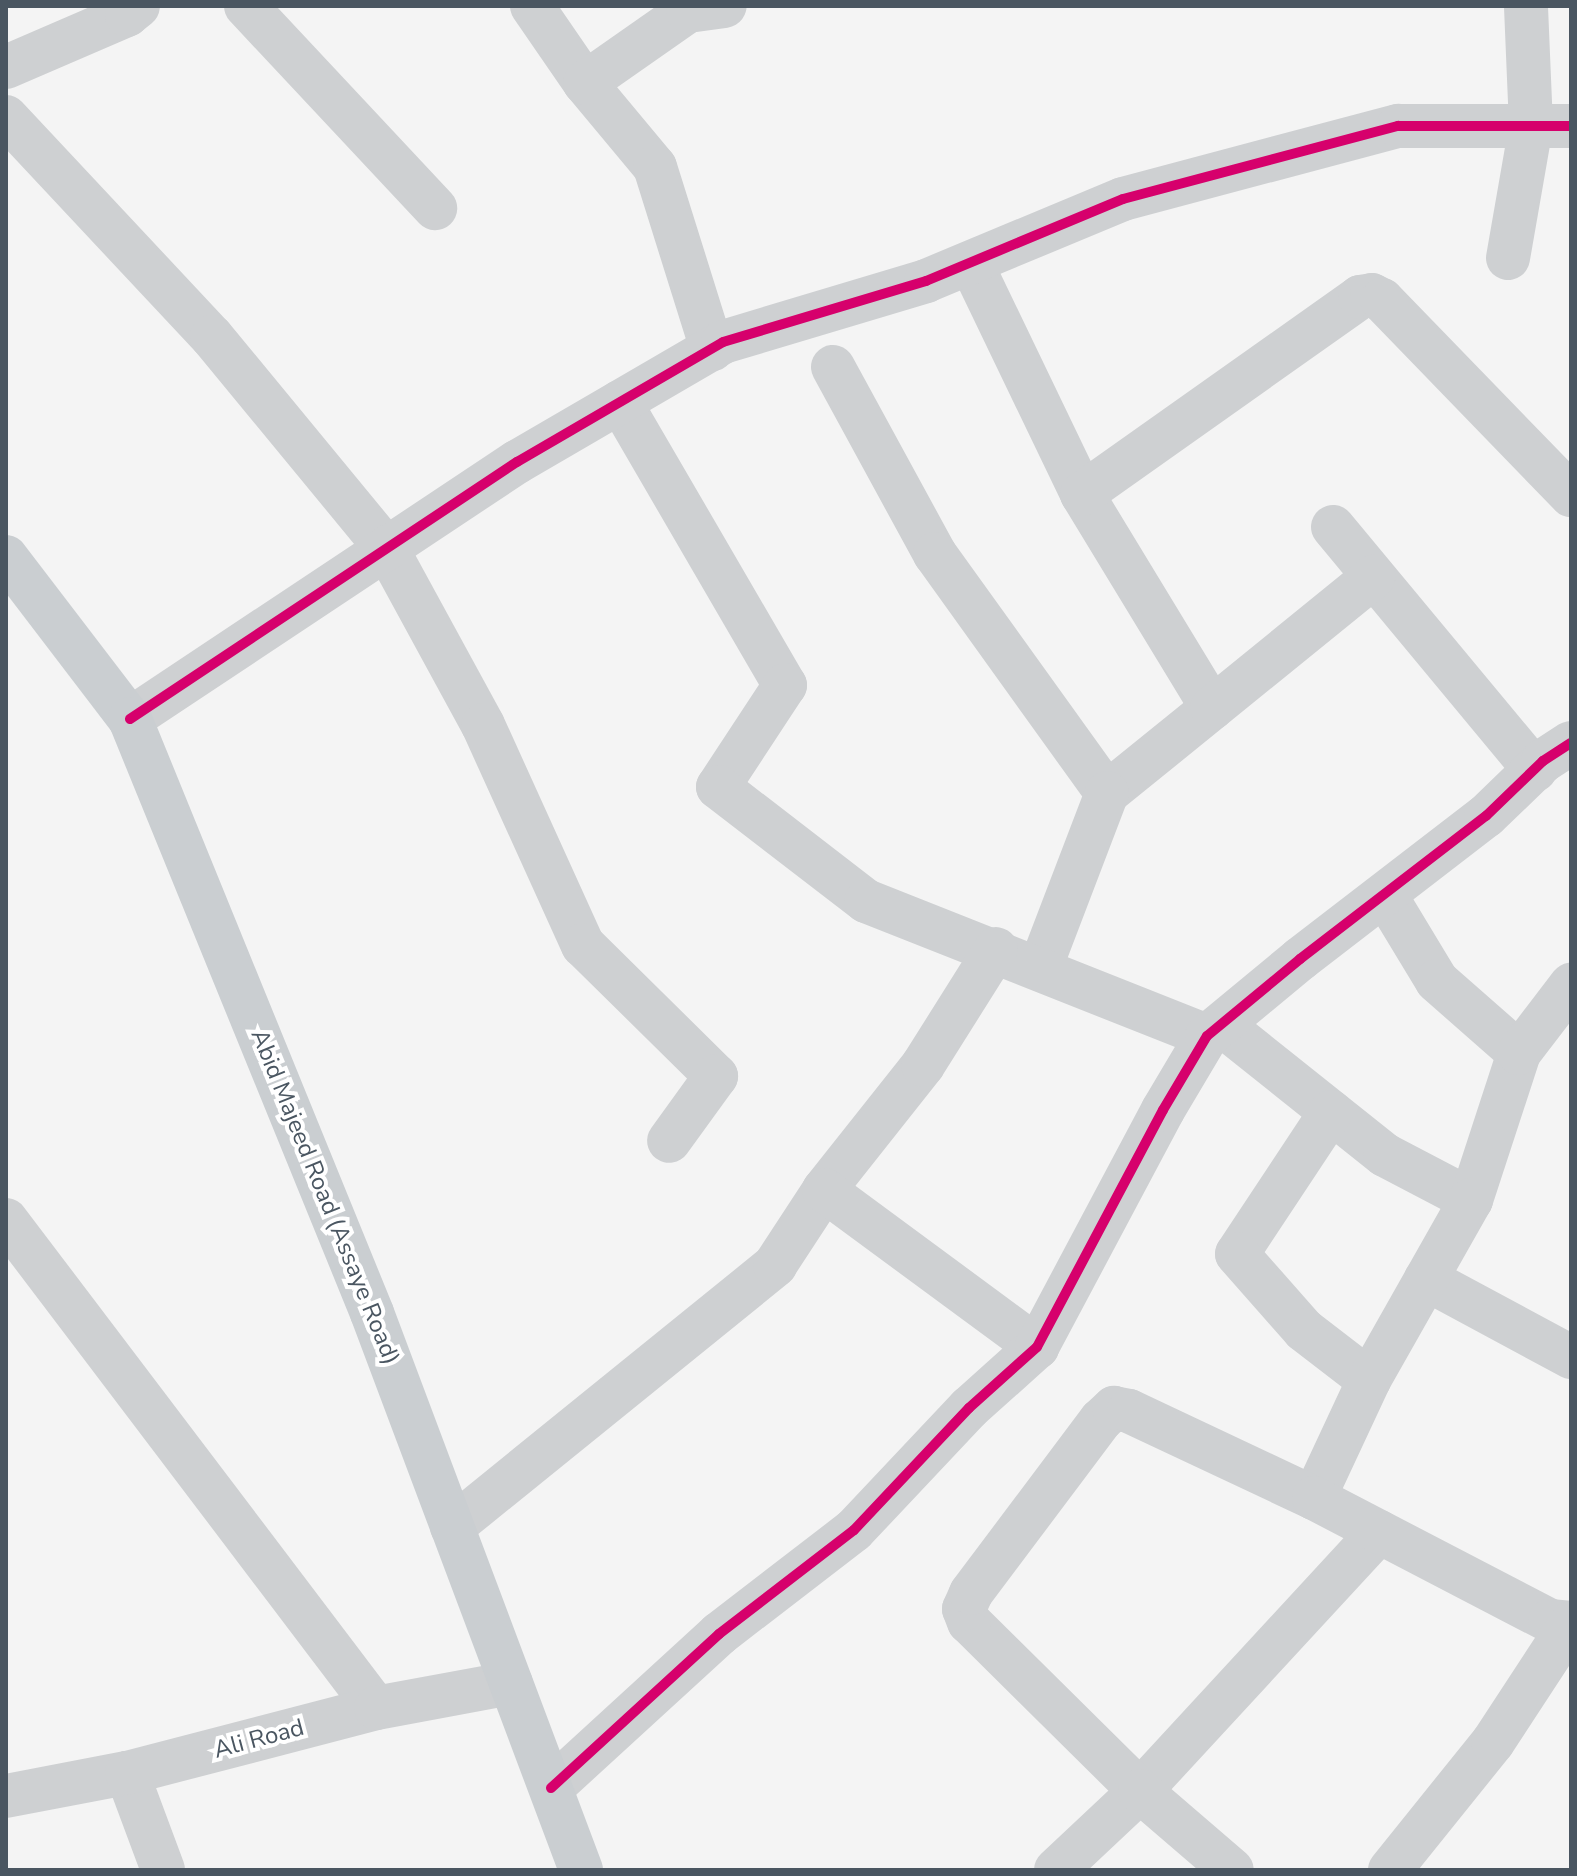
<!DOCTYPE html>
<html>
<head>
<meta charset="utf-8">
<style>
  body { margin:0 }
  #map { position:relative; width:1577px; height:1876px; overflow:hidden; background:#f4f4f4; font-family:"Nunito Sans",sans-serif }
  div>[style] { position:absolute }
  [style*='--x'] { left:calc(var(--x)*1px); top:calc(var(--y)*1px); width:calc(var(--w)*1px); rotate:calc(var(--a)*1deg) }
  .minor>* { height:44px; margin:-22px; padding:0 22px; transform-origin:22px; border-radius:22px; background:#ced0d2 }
  .major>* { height:44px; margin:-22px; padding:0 22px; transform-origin:22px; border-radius:22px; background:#caced1 }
  .cycleway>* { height:10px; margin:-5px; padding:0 5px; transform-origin:5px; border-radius:5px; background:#d6006c }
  span { translate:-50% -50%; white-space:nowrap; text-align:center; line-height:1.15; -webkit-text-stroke:8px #fff; paint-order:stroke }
  .street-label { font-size:24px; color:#4a5661 }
  .frame { position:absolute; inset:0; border:8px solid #4a5661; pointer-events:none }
</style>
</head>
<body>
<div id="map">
  <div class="minor">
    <div style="--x:246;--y:6;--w:277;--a:46.9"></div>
    <div style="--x:532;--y:6;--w:93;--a:55.5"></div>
    <div style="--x:585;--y:83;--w:109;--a:50.2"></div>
    <div style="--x:655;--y:167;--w:191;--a:72.6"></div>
    <div style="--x:6;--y:67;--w:132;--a:-23.3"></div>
    <div style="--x:127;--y:15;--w:14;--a:-39"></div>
    <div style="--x:585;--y:83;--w:126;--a:-35"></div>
    <div style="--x:688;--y:11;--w:37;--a:-8"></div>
    <div style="--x:6;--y:117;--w:301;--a:46.9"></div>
    <div style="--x:212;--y:337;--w:275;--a:50.5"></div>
    <div style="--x:387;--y:549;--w:200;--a:61.4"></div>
    <div style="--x:483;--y:725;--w:242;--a:65.6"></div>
    <div style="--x:583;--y:945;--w:187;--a:44.6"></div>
    <div style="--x:716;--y:1076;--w:80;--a:125.9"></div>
    <div style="--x:1508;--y:258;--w:134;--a:-80.1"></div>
    <div style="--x:1531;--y:126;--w:120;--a:-92.4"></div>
    <div style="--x:971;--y:263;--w:256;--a:64.3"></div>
    <div style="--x:1082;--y:494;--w:250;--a:58.7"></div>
    <div style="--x:1212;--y:708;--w:135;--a:141"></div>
    <div style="--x:833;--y:367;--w:213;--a:61.4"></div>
    <div style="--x:935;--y:554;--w:294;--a:54.3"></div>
    <div style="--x:1107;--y:793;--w:187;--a:110.9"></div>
    <div style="--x:620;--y:402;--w:328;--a:59.8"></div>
    <div style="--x:785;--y:685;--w:122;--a:123.3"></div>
    <div style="--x:718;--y:787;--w:187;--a:37.6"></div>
    <div style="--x:866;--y:901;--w:367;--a:21.6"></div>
    <div style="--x:1082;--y:494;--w:341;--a:-35.3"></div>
    <div style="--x:1360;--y:297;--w:12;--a:-9"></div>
    <div style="--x:1372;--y:295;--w:11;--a:27"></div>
    <div style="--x:1382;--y:300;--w:272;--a:45.9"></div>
    <div style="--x:1333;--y:527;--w:316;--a:50.3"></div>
    <div style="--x:1212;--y:708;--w:208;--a:-39.1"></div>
    <div style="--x:130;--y:719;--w:465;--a:-33.6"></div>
    <div style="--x:517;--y:462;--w:238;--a:-30.2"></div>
    <div style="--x:723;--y:342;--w:212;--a:-16.7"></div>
    <div style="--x:926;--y:281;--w:213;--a:-22.6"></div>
    <div style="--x:1123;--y:199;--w:285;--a:-14.9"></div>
    <div style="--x:1398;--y:126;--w:173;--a:0"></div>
    <div style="--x:1385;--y:895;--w:100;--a:58.8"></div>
    <div style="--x:1437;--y:981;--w:109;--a:41.3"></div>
    <div style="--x:1222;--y:1025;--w:208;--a:38.6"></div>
    <div style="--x:1385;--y:1155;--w:97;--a:27.6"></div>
    <div style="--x:1471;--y:1200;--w:155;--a:-71.9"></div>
    <div style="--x:1519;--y:1053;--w:86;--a:-52.6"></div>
    <div style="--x:1331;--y:1112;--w:170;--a:123.5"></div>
    <div style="--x:1237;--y:1254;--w:101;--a:48.6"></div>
    <div style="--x:1304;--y:1330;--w:82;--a:37.6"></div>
    <div style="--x:824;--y:1190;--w:159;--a:-51.6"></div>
    <div style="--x:923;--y:1065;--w:137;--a:-57.8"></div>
    <div style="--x:6;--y:1220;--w:612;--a:52.83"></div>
    <div style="--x:1426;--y:1279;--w:165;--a:28.3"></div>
    <div style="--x:1314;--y:1498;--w:130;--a:-65"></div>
    <div style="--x:1369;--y:1380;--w:207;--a:-60.5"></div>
    <div style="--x:452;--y:1527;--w:416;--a:-39"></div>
    <div style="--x:775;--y:1265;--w:90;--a:-56.8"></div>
    <div style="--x:824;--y:1190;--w:265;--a:36.4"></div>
    <div style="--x:1379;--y:1532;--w:352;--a:132.7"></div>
    <div style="--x:1140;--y:1791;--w:240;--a:-135.3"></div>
    <div style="--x:969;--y:1622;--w:14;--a:-111"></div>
    <div style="--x:964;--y:1609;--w:17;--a:-66"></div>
    <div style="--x:971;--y:1593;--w:216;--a:-53.1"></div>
    <div style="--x:1101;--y:1420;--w:18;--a:-43"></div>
    <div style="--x:1114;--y:1408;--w:15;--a:11"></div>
    <div style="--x:1129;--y:1411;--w:204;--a:25.2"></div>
    <div style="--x:1314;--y:1498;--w:266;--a:27.5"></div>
    <div style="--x:1550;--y:1621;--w:21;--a:5"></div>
    <div style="--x:127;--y:1773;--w:103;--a:69.6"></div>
    <div style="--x:551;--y:1788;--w:228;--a:-42.5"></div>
    <div style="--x:719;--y:1634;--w:170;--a:-37.6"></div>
    <div style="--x:854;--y:1530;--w:168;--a:-46.7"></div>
    <div style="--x:969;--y:1408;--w:91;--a:-41.9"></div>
    <div style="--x:1037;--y:1347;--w:268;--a:-62"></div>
    <div style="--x:1163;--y:1110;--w:86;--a:-59.3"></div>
    <div style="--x:1207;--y:1036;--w:121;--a:-39.6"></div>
    <div style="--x:1300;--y:959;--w:235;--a:-37.6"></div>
    <div style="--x:1486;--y:816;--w:79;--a:-44"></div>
    <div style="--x:1543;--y:761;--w:33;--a:-33"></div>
    <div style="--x:6;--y:1796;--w:123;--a:-10.8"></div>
    <div style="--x:127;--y:1773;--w:257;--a:-14.6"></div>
    <div style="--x:376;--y:1708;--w:137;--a:-10.5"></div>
    <div style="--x:1056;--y:1870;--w:115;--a:-43.2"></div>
    <div style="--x:1140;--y:1791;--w:121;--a:40.7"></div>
    <div style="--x:1390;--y:1870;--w:164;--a:-51.2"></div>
    <div style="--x:1493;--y:1742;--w:142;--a:-56.8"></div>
  </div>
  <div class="major">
    <div style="--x:6;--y:557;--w:204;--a:52.6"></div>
    <div style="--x:130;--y:719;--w:641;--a:67.83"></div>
    <div style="--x:372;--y:1313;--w:595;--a:69.43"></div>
  </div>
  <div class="cycleway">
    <div style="--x:130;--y:719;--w:465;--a:-33.6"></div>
    <div style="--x:517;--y:462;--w:238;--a:-30.2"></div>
    <div style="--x:723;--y:342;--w:212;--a:-16.7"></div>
    <div style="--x:926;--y:281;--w:213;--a:-22.6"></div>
    <div style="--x:1123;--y:199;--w:285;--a:-14.9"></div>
    <div style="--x:1398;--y:126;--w:173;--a:0"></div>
    <div style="--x:551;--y:1788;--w:228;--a:-42.5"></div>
    <div style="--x:719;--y:1634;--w:170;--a:-37.6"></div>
    <div style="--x:854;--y:1530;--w:168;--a:-46.7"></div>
    <div style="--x:969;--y:1408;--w:91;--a:-41.9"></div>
    <div style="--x:1037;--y:1347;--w:268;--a:-62"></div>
    <div style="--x:1163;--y:1110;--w:86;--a:-59.3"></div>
    <div style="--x:1207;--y:1036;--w:121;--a:-39.6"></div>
    <div style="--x:1300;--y:959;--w:235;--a:-37.6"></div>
    <div style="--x:1486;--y:816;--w:79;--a:-44"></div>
    <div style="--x:1543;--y:761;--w:33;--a:-33"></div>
  </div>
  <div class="street-label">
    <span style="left:325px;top:1197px;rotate:68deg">Abid Majeed Road (Assaye Road)</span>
    <span style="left:259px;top:1739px;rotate:-15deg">Ali Road</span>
  </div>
  <div class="frame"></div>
</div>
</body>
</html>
